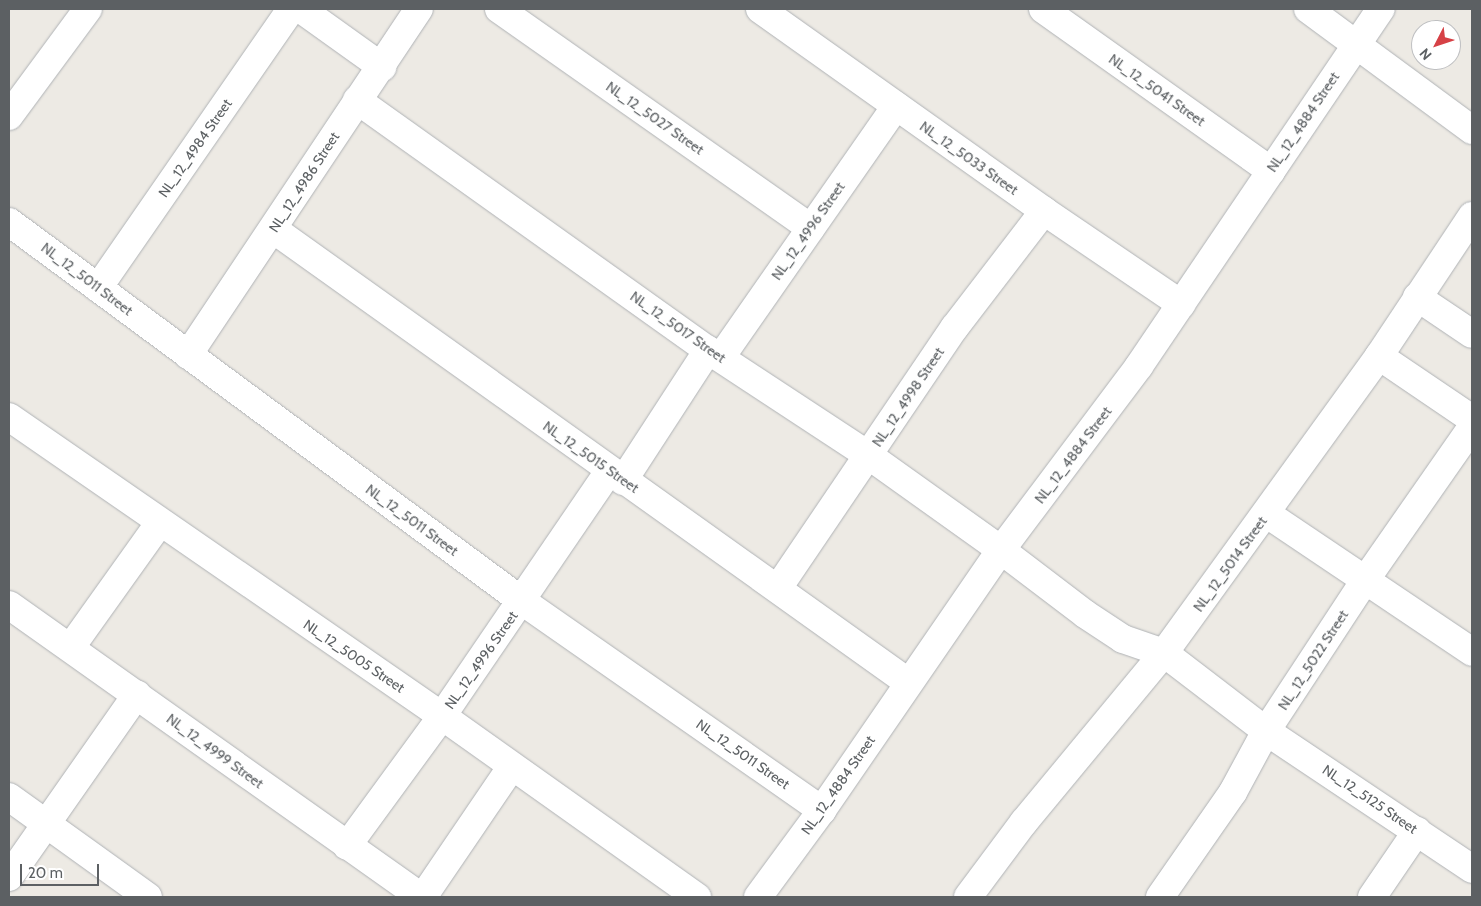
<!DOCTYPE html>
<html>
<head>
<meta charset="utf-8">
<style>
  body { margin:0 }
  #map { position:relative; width:1481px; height:906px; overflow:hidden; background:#edeae4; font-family:Cabin,sans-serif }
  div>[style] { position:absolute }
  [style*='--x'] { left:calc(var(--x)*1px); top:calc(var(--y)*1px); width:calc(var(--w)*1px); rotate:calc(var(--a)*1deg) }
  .roads { filter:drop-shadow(0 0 1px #afb2b5) drop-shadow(0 0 1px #afb2b5) }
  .minor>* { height:28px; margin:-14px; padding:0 14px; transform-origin:14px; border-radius:14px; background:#fff }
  span { translate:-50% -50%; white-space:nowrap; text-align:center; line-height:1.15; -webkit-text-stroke:4px #fff; paint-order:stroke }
  .street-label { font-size:14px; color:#5c6063 }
  .frame { position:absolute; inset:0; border:10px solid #5c6063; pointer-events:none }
  .north { position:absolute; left:1411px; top:20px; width:50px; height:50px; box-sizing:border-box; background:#fff; border:1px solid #bebfc1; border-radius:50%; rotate:229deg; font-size:14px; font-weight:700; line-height:20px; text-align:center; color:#5c6063 }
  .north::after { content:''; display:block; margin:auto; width:18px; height:22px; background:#d64146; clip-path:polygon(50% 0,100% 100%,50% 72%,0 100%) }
  .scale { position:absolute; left:20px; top:864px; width:79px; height:22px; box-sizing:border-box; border:2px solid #5c6063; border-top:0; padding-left:6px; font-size:15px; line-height:18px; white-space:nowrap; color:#5c6063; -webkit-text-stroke:4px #fff; paint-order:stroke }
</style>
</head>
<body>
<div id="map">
  <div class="roads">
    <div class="minor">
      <div style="--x:301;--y:9;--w:100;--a:35.6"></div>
      <div style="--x:499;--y:9;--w:381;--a:35.1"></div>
      <div style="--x:760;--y:9;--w:349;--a:35.4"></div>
      <div style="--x:1044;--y:211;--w:166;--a:34.2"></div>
      <div style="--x:1043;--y:9;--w:280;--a:35.4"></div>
      <div style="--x:1308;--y:9;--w:204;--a:36.4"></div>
      <div style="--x:357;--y:100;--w:431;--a:35.5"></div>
      <div style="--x:708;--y:350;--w:191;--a:33.3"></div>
      <div style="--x:868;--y:455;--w:163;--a:35.5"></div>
      <div style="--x:1001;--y:550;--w:106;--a:37.3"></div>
      <div style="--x:1085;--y:614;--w:45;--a:33.3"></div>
      <div style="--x:1123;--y:639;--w:43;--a:18.9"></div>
      <div style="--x:1164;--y:653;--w:128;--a:37.4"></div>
      <div style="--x:1266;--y:731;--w:248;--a:33.8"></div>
      <div style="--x:9;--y:116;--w:133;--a:-53.6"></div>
      <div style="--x:9;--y:222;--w:638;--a:36.46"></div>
      <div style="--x:522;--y:601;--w:366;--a:34.9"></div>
      <div style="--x:273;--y:229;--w:781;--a:35.52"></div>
      <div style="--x:98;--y:288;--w:339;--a:-55.3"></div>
      <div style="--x:1417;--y:297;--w:66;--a:33.9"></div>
      <div style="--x:188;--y:355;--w:416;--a:-56.3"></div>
      <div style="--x:1379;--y:356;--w:112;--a:34.1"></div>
      <div style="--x:721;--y:357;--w:306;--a:-55.1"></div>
      <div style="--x:9;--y:417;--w:526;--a:34.63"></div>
      <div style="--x:442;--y:716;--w:313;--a:35.4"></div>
      <div style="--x:623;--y:481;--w:156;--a:-57"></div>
      <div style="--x:1267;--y:514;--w:247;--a:33.9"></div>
      <div style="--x:778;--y:588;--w:315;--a:-55.9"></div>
      <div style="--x:955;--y:327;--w:146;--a:-52.5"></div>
      <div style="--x:9;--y:605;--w:505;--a:35.33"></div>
      <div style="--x:71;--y:647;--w:153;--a:-54.5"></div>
      <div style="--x:9;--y:797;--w:171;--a:35.7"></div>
      <div style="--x:347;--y:846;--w:161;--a:-53.8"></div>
      <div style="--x:442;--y:716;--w:297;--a:-55.7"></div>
      <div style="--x:9;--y:877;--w:223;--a:-55"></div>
      <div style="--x:423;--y:897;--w:158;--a:-55.8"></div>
      <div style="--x:758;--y:897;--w:108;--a:-53.7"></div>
      <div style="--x:822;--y:810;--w:316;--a:-55.5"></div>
      <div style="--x:1001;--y:550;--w:230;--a:-53.1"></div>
      <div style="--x:1139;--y:366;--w:431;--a:-55.9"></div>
      <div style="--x:968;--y:897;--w:94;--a:-53.3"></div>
      <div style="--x:1024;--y:822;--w:219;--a:-50.4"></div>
      <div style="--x:1164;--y:653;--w:367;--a:-54.1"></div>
      <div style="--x:1379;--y:356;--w:168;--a:-56.4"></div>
      <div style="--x:1160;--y:897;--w:128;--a:-55.2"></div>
      <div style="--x:1233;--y:792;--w:69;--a:-61.6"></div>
      <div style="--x:1266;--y:731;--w:182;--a:-56.7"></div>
      <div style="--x:1366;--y:579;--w:185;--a:-55.1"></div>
      <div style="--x:1372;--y:897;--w:80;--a:-55.7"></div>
    </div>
  </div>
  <div class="street-label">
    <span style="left:1157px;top:90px;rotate:35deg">NL_12_5041 Street</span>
    <span style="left:655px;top:118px;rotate:35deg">NL_12_5027 Street</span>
    <span style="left:1303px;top:122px;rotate:-56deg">NL_12_4884 Street</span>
    <span style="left:195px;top:148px;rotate:-55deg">NL_12_4984 Street</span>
    <span style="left:969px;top:158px;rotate:35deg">NL_12_5033 Street</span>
    <span style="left:304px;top:182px;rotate:-57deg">NL_12_4986 Street</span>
    <span style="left:808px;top:231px;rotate:-55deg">NL_12_4996 Street</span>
    <span style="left:87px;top:279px;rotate:37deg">NL_12_5011 Street</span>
    <span style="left:678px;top:327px;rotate:35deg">NL_12_5017 Street</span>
    <span style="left:908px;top:397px;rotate:-56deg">NL_12_4998 Street</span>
    <span style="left:1073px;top:455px;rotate:-53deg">NL_12_4884 Street</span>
    <span style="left:591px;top:457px;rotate:35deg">NL_12_5015 Street</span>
    <span style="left:412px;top:520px;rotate:36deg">NL_12_5011 Street</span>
    <span style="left:1230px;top:564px;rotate:-54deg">NL_12_5014 Street</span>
    <span style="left:354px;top:656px;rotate:34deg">NL_12_5005 Street</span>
    <span style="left:481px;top:660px;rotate:-55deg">NL_12_4996 Street</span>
    <span style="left:1313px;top:660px;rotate:-57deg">NL_12_5022 Street</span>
    <span style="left:215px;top:751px;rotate:36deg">NL_12_4999 Street</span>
    <span style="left:743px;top:754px;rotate:35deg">NL_12_5011 Street</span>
    <span style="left:838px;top:785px;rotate:-55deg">NL_12_4884 Street</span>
    <span style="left:1370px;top:799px;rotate:34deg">NL_12_5125 Street</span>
  </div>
  <div class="frame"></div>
  <div class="north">N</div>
  <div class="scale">20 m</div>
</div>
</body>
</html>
